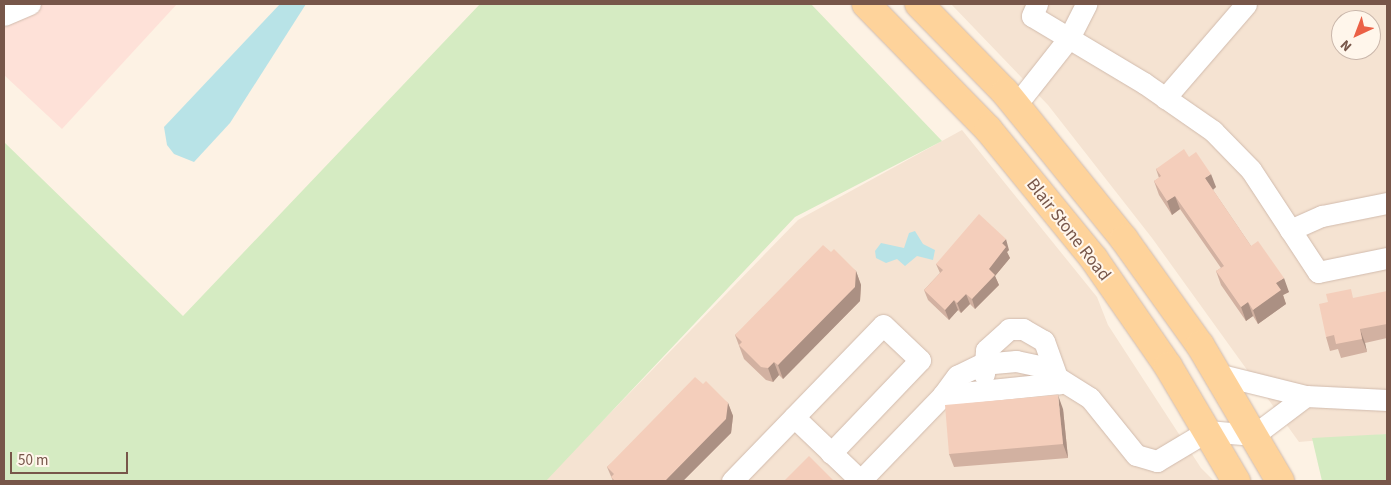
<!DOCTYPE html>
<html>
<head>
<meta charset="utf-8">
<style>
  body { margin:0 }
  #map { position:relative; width:1391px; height:485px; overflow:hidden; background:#fdf2e4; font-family:"Source Sans 3",sans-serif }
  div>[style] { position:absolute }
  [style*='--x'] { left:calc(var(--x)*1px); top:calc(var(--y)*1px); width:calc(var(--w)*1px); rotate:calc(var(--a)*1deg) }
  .residential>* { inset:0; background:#f5e3d2 }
  .commercial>* { inset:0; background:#fee1d8 }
  .green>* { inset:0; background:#d5ebc2 }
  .water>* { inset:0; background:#b8e3e7 }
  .roads { filter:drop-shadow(0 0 1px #d1bbad) drop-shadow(0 0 1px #d1bbad) }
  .minor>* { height:21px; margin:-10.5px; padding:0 10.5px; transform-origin:10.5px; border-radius:10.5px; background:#fff }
  .major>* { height:28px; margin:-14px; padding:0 14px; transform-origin:14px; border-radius:14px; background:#fed39b }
  .wall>* { inset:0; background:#d2b1a1 }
  .shaded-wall>* { inset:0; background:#ab9083 }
  .building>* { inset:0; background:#f4cebb }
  span { translate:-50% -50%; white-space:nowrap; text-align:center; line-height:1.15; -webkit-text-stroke:4px #fff6eb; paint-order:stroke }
  .street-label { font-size:18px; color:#775649 }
  .frame { position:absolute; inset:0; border:5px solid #775649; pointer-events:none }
  .north { position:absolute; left:1331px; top:10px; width:50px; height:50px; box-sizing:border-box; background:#fff6eb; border:1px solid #c9b6aa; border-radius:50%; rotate:223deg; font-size:14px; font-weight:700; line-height:20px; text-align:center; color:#775649 }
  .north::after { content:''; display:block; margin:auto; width:18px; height:22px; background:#eb6045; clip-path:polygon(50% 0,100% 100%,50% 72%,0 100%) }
  .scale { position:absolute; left:10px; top:452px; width:118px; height:22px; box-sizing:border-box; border:2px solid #775649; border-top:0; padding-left:6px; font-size:15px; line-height:18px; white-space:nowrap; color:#775649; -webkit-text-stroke:4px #fff6eb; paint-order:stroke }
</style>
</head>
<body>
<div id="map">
  <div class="residential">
    <div style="clip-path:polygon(evenodd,951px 4px,1387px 4px,1387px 434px,1299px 442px,1152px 238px,1048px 105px,951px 4px,1341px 20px,1371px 20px,1371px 50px,1341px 50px,1341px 20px)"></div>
    <div style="clip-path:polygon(962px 130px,1097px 297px,1108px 325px,1201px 468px,1214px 481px,544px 481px,798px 220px)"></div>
  </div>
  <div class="commercial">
    <div style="clip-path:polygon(4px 4px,177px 4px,62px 129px,4px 75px)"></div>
  </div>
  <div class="green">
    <div style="clip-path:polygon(480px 4px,811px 4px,942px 141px,795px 217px,546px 481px,4px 481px,4px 142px,183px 316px)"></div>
    <div style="clip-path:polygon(1387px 434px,1387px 481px,1322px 481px,1312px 438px)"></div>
  </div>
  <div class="water">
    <div style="clip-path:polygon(280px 4px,306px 4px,230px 123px,194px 162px,174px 154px,167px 145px,164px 127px)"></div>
    <div style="clip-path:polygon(915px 231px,923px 244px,935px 250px,933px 260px,917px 256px,905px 266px,897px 259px,886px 263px,876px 258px,875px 251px,881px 243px,904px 248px,909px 233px)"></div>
  </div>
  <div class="roads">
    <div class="minor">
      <div style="--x:1037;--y:4;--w:13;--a:113"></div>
      <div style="--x:1032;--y:16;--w:131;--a:30.9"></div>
      <div style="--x:1144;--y:83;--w:84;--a:34.8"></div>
      <div style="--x:1213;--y:131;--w:54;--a:45.7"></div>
      <div style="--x:1251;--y:170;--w:122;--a:56.7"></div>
      <div style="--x:1318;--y:272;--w:70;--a:-11.5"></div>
      <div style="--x:4;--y:15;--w:28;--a:-23"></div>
      <div style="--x:1165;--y:98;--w:124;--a:-49.2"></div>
      <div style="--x:1016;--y:105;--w:85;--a:-51.7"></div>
      <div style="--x:1069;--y:38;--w:38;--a:-63"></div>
      <div style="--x:1290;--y:230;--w:35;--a:-24"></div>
      <div style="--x:1322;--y:216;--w:66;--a:-11.3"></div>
      <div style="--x:984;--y:374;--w:24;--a:-85"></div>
      <div style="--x:986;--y:350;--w:31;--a:-42"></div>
      <div style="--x:1009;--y:329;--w:14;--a:0"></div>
      <div style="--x:1023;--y:329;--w:24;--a:30"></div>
      <div style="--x:1044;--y:341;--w:45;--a:70.3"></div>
      <div style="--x:1217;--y:374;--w:92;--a:13.9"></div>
      <div style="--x:1306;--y:396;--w:81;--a:2.8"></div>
      <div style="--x:1059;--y:383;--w:117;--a:174.1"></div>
      <div style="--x:943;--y:395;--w:24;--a:-54"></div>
      <div style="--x:957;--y:376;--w:28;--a:-26"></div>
      <div style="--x:982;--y:364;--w:34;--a:-5"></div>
      <div style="--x:1016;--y:361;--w:24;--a:12"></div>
      <div style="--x:1039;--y:366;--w:60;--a:32.1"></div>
      <div style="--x:1090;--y:398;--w:73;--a:51.1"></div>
      <div style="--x:1136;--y:455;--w:22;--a:16"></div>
      <div style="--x:1157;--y:461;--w:58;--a:-31"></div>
      <div style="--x:1207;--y:431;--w:47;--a:4.9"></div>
      <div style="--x:1254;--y:435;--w:65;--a:-36.9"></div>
      <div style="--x:794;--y:417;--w:93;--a:43.7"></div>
      <div style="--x:732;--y:481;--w:217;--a:-45.9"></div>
      <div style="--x:883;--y:325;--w:51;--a:43.4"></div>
      <div style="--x:920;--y:360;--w:129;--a:133.7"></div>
      <div style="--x:860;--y:481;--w:120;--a:-46"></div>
    </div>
    <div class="major">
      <div style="--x:866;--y:4;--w:175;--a:45.7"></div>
      <div style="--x:988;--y:129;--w:168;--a:50.8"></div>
      <div style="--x:1094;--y:259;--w:130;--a:55.3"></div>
      <div style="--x:1168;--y:366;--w:134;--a:59.4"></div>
      <div style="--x:919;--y:4;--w:123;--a:45.7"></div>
      <div style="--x:1005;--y:92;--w:189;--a:51"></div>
      <div style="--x:1124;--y:239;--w:130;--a:54.4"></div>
      <div style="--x:1200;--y:345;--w:158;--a:59.5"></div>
    </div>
  </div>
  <div class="wall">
    <div style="clip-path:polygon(1189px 157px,1216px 187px,1213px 190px,1251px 246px,1289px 292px,1283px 295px,1286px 304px,1258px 324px,1253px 316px,1246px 321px,1221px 285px,1216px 271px,1221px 268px,1180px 209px,1172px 215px,1159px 195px,1154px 181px,1159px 178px,1156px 169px)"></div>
    <div style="clip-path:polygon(1009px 250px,1007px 252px,1010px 258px,995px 276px,999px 285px,975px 309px,970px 304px,961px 313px,958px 310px,949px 320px,928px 300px,924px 290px,940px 273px,936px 264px)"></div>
    <div style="clip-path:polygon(831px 252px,856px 271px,861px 285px,860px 301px,783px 379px,779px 375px,773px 382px,766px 380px,744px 359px,735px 335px)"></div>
    <div style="clip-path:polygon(1387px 291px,1387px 338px,1365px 343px,1367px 352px,1341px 358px,1338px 349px,1330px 351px,1326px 337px)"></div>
    <div style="clip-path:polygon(703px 384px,728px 403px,733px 416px,731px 433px,683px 481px,613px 481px,607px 467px)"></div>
    <div style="clip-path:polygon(1063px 409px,1068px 458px,954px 467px,949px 454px)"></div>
  </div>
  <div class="shaded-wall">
    <div style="clip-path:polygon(1211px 174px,1216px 187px,1210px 192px,1205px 178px)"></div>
    <div style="clip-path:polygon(1175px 196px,1180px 209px,1172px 215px,1167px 201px)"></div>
    <div style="clip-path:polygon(1006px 239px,1009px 250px,1007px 252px,1010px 258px,995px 276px,999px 285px,975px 309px,972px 299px,1002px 243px)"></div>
    <div style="clip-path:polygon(856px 271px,861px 285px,860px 301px,783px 379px,778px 365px)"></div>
    <div style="clip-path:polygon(1284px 278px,1289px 292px,1283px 295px,1286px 304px,1258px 324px,1253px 310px,1276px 283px)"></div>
    <div style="clip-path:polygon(966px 294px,970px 304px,961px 313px,957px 303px)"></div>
    <div style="clip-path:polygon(954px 300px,958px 310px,949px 320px,945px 310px)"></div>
    <div style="clip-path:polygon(1248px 302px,1253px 316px,1246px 321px,1241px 307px)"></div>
    <div style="clip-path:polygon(1360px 329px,1365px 343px,1367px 352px,1362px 339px)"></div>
    <div style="clip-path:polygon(774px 362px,779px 375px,773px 382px,768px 368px)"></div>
    <div style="clip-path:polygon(1058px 395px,1063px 409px,1068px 458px,1063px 444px)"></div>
    <div style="clip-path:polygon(728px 403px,733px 416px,731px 433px,683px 481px,665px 481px)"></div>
  </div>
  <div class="building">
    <div style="clip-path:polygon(1184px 149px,1189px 157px,1196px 152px,1211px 174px,1205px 178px,1251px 246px,1258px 241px,1284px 278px,1276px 283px,1281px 290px,1253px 310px,1248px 302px,1241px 307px,1216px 271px,1224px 266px,1175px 196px,1167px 201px,1154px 181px,1161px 176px,1156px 169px)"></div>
    <div style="clip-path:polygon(979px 214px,1006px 239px,1002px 243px,1006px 247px,989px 269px,995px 275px,972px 299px,966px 294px,957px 303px,954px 300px,945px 310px,924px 290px,943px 270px,936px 264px)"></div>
    <div style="clip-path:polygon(823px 245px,831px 252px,834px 249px,856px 271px,855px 287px,778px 365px,774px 362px,768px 368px,761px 367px,739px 345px,742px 342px,735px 335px)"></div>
    <div style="clip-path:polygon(1351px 289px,1353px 298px,1387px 291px,1387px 324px,1360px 329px,1362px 339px,1336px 344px,1334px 335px,1326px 337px,1319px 304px,1328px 302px,1326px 294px)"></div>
    <div style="clip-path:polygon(695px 377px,703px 384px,706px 381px,728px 403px,726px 419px,665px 481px,615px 481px,611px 477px,614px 474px,607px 467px)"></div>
    <div style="clip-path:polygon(1058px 395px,1063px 444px,949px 454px,945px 405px)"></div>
    <div style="clip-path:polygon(809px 456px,834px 481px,784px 481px)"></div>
  </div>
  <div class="street-label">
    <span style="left:1068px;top:230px;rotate:52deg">Blair Stone Road</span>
  </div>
  <div class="frame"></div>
  <div class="north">N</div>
  <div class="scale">50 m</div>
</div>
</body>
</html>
